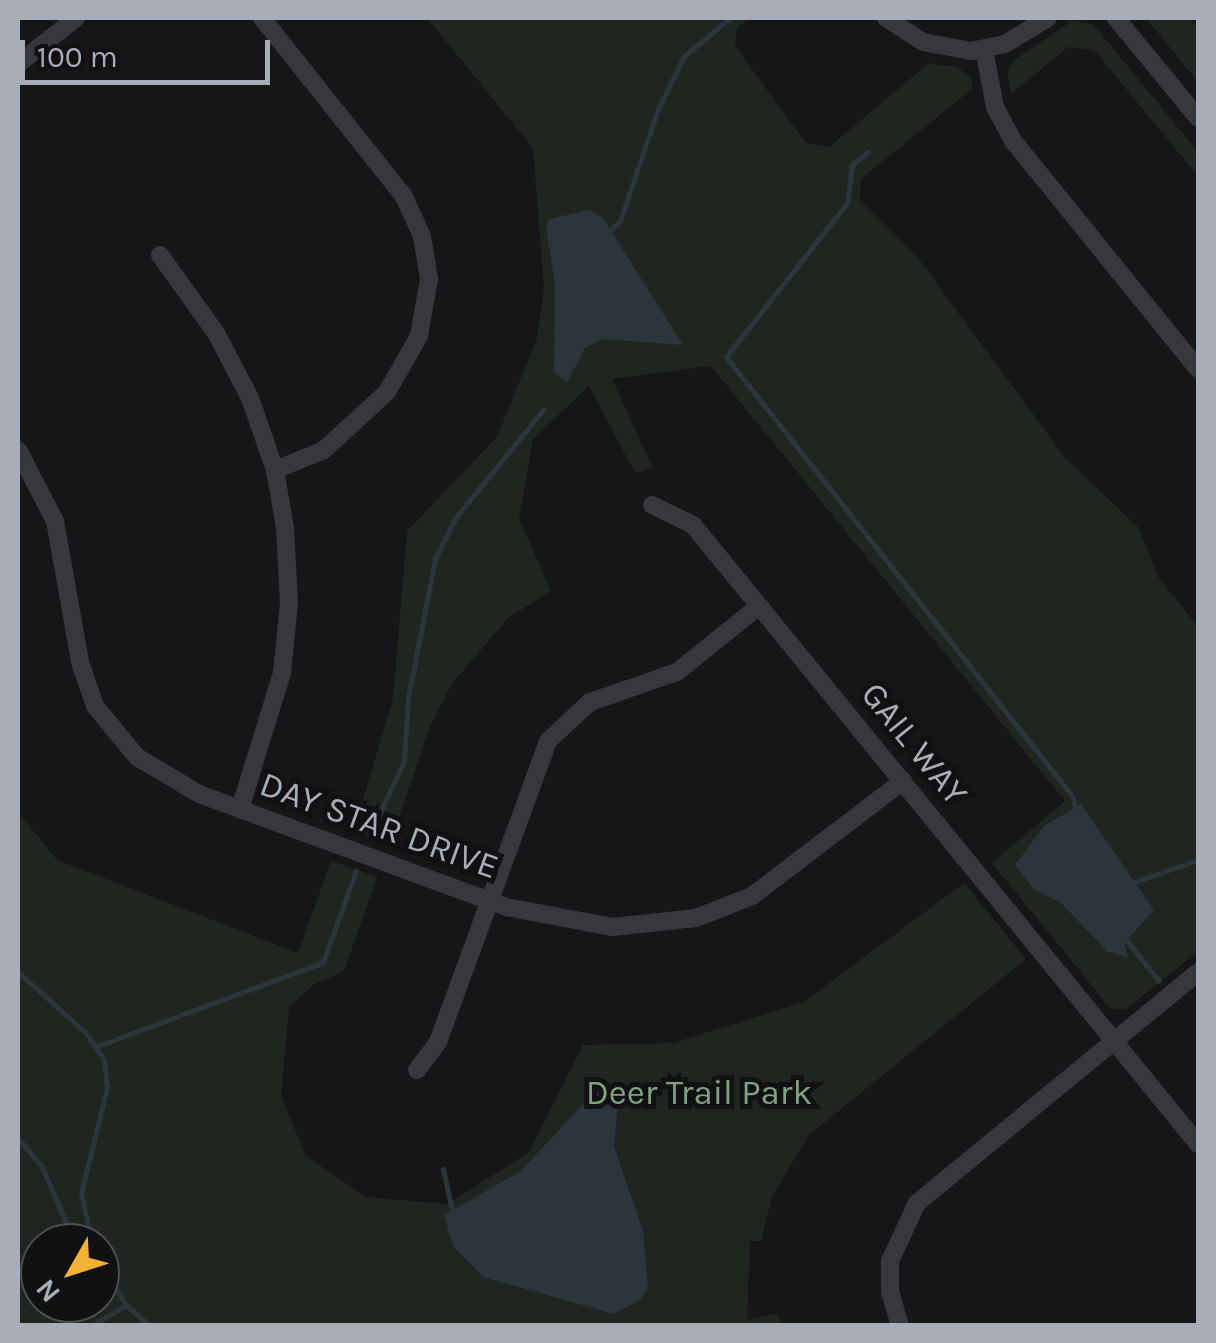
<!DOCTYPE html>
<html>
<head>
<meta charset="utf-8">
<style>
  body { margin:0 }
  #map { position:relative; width:1216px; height:1343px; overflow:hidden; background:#161618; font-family:Karla,sans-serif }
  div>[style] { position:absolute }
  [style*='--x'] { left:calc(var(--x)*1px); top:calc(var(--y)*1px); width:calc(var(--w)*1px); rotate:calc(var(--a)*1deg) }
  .green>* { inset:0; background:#1e261f }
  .water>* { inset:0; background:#2c353c }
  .stream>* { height:5px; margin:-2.5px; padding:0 2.5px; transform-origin:2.5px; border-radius:2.5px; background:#2c353c }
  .minor>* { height:18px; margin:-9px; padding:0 9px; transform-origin:9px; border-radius:9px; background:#37383d }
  span { translate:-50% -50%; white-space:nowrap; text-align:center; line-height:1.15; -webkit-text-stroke:10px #111113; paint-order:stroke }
  .street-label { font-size:35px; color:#a8adb8 }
  .park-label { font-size:35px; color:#7fa381 }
  .frame { position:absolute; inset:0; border:20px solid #a8adb8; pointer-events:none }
  .north { position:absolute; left:20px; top:1223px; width:100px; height:100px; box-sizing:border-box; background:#111113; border:2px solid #4d4f55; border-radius:50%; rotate:231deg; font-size:28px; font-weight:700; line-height:40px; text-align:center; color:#a8adb8 }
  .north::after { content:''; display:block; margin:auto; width:35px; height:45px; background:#f2b134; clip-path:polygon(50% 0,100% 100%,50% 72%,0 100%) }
  .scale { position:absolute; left:20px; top:40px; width:250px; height:45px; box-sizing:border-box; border:5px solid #a8adb8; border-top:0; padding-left:12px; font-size:30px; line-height:35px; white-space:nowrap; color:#a8adb8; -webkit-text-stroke:8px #111113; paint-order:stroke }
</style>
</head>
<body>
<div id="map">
  <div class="green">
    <div style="clip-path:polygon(427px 18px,750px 18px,737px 28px,735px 46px,806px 143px,829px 147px,929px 63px,957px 67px,971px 78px,973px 88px,861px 179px,860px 201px,918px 258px,1066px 459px,1138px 527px,1159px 578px,1198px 627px,1198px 951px,1125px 1010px,1110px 1008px,992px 863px,1065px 801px,711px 366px,612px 379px,653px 468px,635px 473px,589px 386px,533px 439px,519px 518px,551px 591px,508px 618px,452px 684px,431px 724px,390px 843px,354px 831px,393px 699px,407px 531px,497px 437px,537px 338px,544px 287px,533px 148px)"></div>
    <div style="clip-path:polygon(1146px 18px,1188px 18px,1198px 27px,1198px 82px)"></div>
    <div style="clip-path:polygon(1072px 21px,1093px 24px,1198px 152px,1198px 176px,1094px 50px,1068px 47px,1011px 94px,1007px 72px,1014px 60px)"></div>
    <div style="clip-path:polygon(evenodd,18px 812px,57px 860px,298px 953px,331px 861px,377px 877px,344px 971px,313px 985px,289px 1007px,281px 1096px,306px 1156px,366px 1197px,446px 1204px,457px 1198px,529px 1152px,583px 1045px,673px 1043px,804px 1002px,964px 883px,1026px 959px,809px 1135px,772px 1197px,761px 1241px,750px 1241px,747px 1320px,777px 1313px,783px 1325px,18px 1325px,18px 812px,40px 1243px,100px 1243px,100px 1303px,40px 1303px,40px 1243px)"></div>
  </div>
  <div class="water">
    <div style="clip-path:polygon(589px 210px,603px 218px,683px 345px,603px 339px,585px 348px,567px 382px,554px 372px,555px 284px,546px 227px,549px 219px)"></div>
    <div style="clip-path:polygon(1081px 804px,1154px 910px,1124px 943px,1128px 957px,1108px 952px,1060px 902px,1034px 890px,1015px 865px,1044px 826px)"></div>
    <div style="clip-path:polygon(619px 1092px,614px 1146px,643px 1231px,648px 1287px,640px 1300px,614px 1314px,483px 1277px,453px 1246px,444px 1215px,521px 1171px,580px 1107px,598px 1094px)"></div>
  </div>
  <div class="stream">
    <div style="--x:868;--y:152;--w:21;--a:141"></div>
    <div style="--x:852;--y:165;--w:38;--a:97"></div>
    <div style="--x:847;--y:203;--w:196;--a:128.2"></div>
    <div style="--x:726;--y:357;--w:560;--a:51.74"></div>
    <div style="--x:1073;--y:797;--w:11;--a:80"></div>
    <div style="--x:606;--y:234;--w:19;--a:-43"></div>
    <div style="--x:620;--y:221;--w:118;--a:-71.3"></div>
    <div style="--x:658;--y:109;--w:59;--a:-63.9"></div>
    <div style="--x:684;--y:56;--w:60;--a:-39.6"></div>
    <div style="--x:375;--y:823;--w:68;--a:-64.9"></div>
    <div style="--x:404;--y:761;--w:63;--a:-86.4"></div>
    <div style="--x:408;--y:698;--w:142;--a:-79"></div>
    <div style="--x:435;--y:559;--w:47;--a:-63.4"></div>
    <div style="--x:456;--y:517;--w:138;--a:-50.9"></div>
    <div style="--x:1131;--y:883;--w:71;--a:-18.9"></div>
    <div style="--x:1124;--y:937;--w:56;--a:51.5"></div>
    <div style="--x:18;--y:972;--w:91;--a:41.9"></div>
    <div style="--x:86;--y:1033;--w:32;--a:56"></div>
    <div style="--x:104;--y:1060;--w:27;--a:84"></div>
    <div style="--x:107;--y:1087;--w:109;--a:103.8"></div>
    <div style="--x:81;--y:1193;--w:51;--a:77.6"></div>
    <div style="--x:95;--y:1047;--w:243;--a:-20.4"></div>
    <div style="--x:323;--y:962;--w:97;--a:-70.1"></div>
    <div style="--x:18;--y:1138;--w:35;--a:50"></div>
    <div style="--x:41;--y:1165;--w:85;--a:66.4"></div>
    <div style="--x:443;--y:1169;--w:47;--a:77.7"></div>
    <div style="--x:100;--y:1262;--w:50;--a:58.8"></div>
    <div style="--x:126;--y:1305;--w:32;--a:41"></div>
    <div style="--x:91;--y:1326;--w:41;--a:-31"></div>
  </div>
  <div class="minor">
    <div style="--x:262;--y:18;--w:226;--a:51.5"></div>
    <div style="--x:403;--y:195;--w:45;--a:65.1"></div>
    <div style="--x:422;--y:236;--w:44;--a:80.8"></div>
    <div style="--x:429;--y:279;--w:58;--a:100"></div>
    <div style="--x:419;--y:336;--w:64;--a:119.7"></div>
    <div style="--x:387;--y:392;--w:86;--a:137.4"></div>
    <div style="--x:324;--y:450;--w:53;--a:157.8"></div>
    <div style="--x:886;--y:18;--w:44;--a:33"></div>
    <div style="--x:923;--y:42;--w:49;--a:10.6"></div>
    <div style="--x:971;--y:51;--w:35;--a:-12"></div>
    <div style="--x:1005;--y:44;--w:50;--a:-31.2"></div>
    <div style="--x:1116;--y:18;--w:129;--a:50.6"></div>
    <div style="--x:984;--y:49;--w:59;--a:79.3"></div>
    <div style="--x:995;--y:107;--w:40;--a:62"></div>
    <div style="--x:1014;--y:142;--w:292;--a:51"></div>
    <div style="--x:18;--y:64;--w:74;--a:-38.4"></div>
    <div style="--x:160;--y:255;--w:96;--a:54.3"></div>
    <div style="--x:216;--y:333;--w:73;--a:62.4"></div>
    <div style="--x:250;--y:398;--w:76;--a:70.9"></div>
    <div style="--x:275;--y:470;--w:59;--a:80.2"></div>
    <div style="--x:285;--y:528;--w:75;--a:86.9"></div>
    <div style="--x:289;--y:603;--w:70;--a:95.7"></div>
    <div style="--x:282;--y:673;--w:142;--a:107.2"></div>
    <div style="--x:18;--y:450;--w:80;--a:62.5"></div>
    <div style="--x:55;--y:521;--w:143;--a:79.9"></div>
    <div style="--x:80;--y:662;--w:46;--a:71.2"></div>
    <div style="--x:95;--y:706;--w:66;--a:50.5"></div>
    <div style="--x:137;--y:757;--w:72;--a:30.8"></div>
    <div style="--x:199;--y:794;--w:327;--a:20.2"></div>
    <div style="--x:506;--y:907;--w:109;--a:10.6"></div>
    <div style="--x:613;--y:927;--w:83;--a:-6.2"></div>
    <div style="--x:696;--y:918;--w:60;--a:-21.4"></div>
    <div style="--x:752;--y:896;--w:190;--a:-37.3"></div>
    <div style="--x:652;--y:505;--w:46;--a:26"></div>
    <div style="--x:693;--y:525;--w:799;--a:50.79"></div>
    <div style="--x:417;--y:1070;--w:35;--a:-53"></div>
    <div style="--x:438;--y:1042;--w:320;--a:-69.9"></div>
    <div style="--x:548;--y:741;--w:57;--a:-42.9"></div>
    <div style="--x:590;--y:702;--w:92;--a:-19"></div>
    <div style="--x:677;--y:672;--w:105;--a:-38.8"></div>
    <div style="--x:900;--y:1326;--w:35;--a:-106"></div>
    <div style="--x:890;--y:1292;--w:31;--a:-90"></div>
    <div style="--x:890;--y:1261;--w:64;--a:-65"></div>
    <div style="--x:917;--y:1203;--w:364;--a:-39.4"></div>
  </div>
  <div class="street-label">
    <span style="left:914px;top:744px;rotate:51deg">GAIL WAY</span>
    <span style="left:379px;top:826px;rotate:20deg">DAY STAR DRIVE</span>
  </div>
  <div class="park-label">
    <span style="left:699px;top:1093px">Deer Trail Park</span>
  </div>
  <div class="frame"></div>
  <div class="north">N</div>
  <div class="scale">100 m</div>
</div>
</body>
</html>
